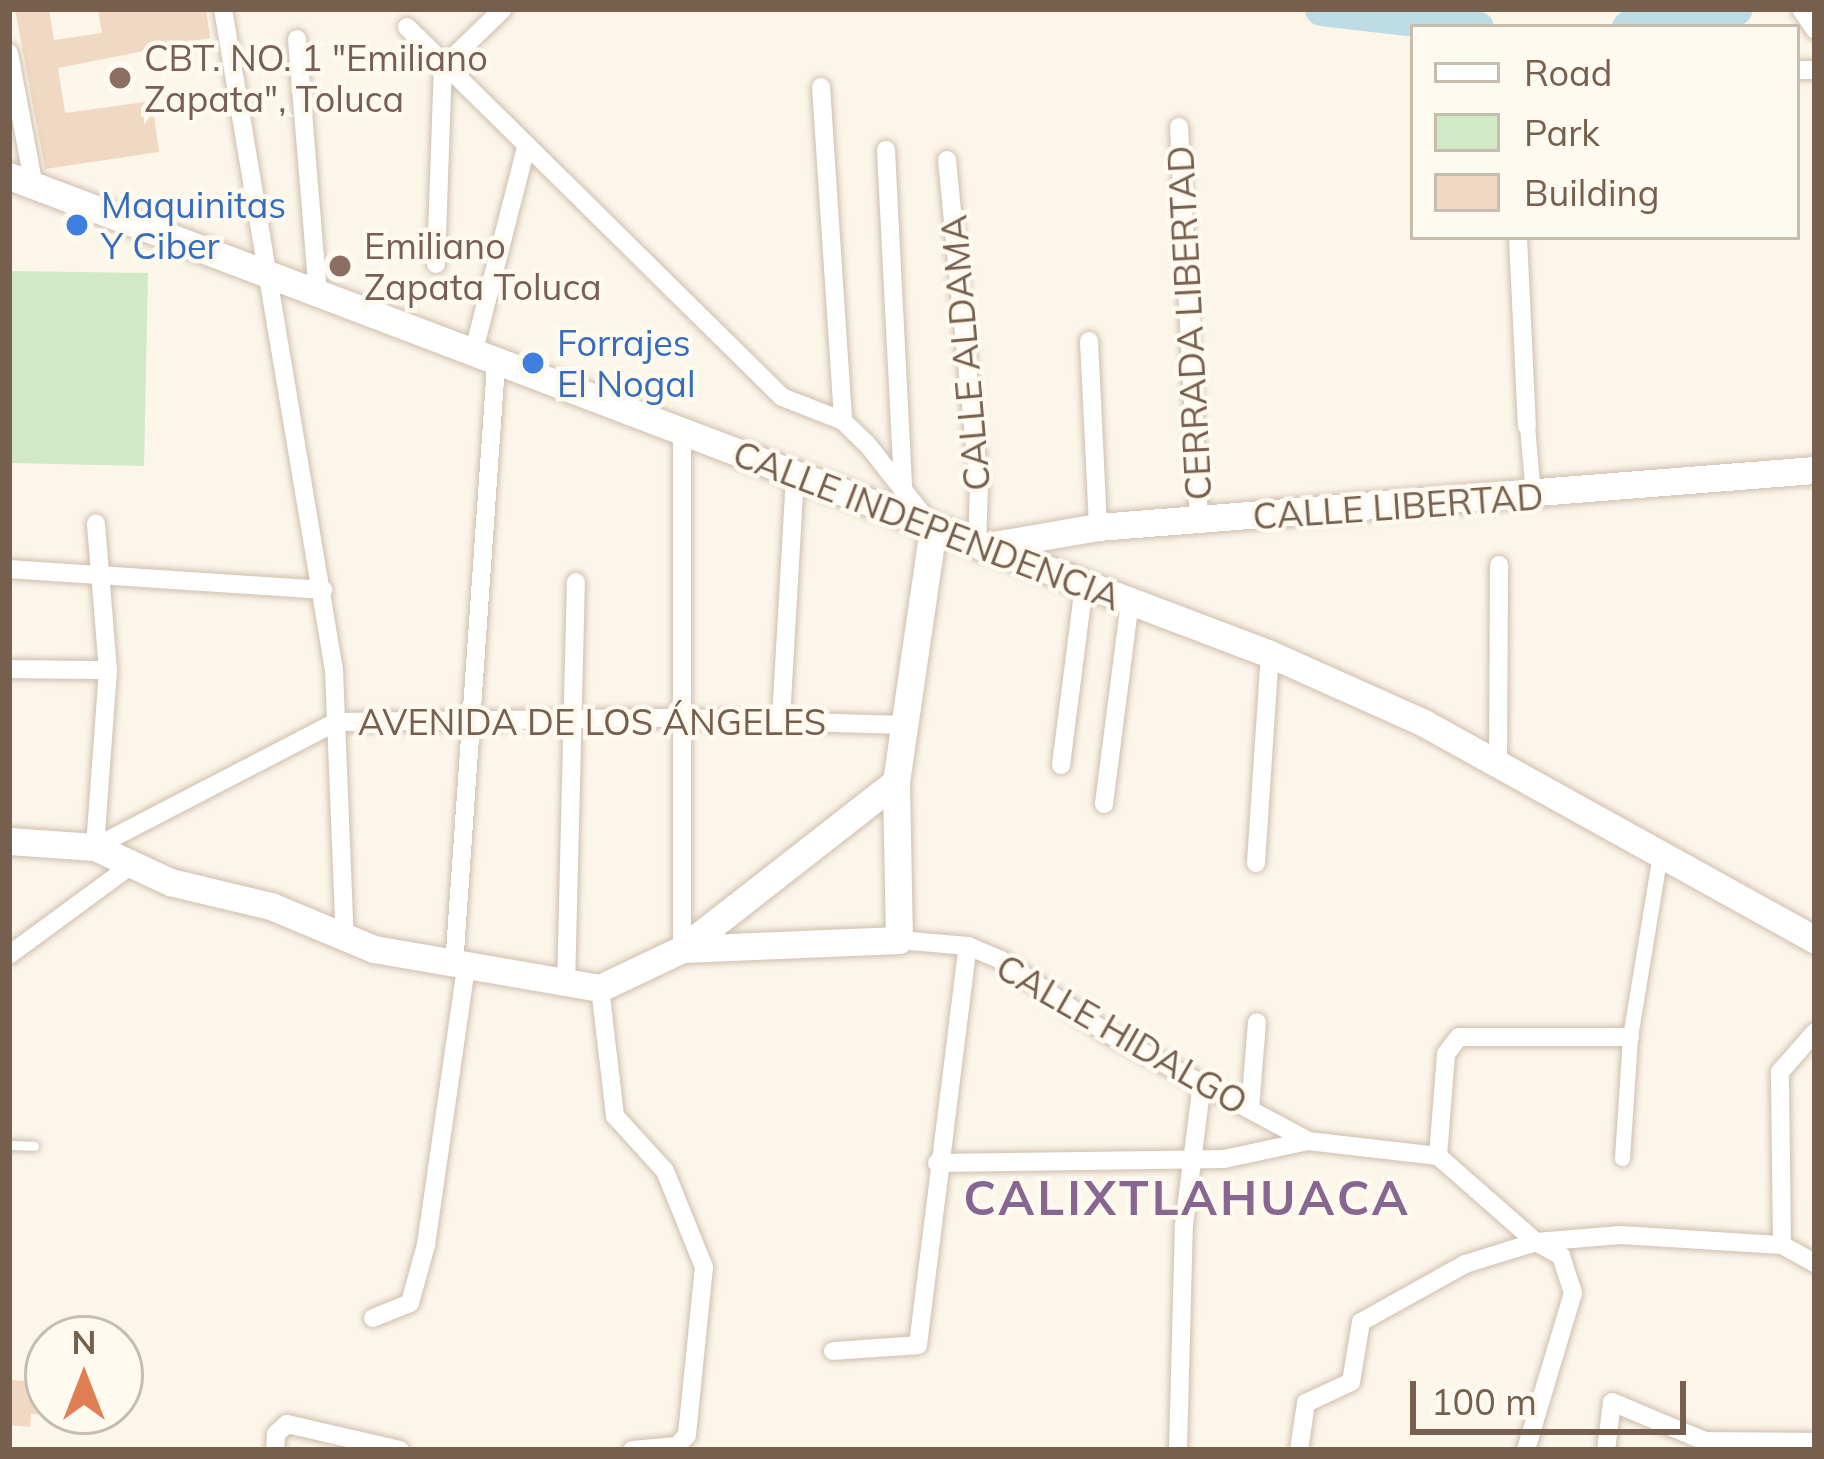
<!DOCTYPE html>
<html>
<head>
<meta charset="utf-8">
<style>
  body { margin:0 }
  #map { position:relative; width:1824px; height:1459px; overflow:hidden; background:#fcf6e9; font-family:Mulish,sans-serif }
  div>[style] { position:absolute }
  [style*='--x'] { left:calc(var(--x)*1px); top:calc(var(--y)*1px); width:calc(var(--w)*1px); rotate:calc(var(--a)*1deg) }
  .green>* { inset:0; background:#d2e9c7 }
  .river>* { height:33px; margin:-16.5px; padding:0 16.5px; transform-origin:16.5px; border-radius:16.5px; background:#bedce5 }
  .building>* { inset:0; background:#f0d8c2 }
  .roads { filter:drop-shadow(0 0 3px #cebfaf) drop-shadow(0 0 3px #cebfaf) }
  .service>* { height:9px; margin:-4.5px; padding:0 4.5px; transform-origin:4.5px; border-radius:4.5px; background:#fff }
  .pedestrian>* { height:15px; margin:-7.5px; padding:0 7.5px; transform-origin:7.5px; border-radius:7.5px; background:#fff }
  .minor>* { height:18px; margin:-9px; padding:0 9px; transform-origin:9px; border-radius:9px; background:#fff }
  .secondary>* { height:27px; margin:-13.5px; padding:0 13.5px; transform-origin:13.5px; border-radius:13.5px; background:#fff }
  .dots>* { width:33px; height:33px; translate:-50% -50%; box-sizing:border-box; border:6px solid #fefaf0; border-radius:50% }
  span { translate:-50% -50%; white-space:nowrap; text-align:center; line-height:1.15; -webkit-text-stroke:9px #fefaf0; paint-order:stroke }
  .education-label { font-size:36px; color:#785e54 }
  .left { translate:0 -50%; text-align:left }
  .shop-label { font-size:36px; color:#366cbe }
  .street-label { font-size:36px; color:#765f4d }
  .district-label { font-size:48px; color:#876691; font-weight:700; letter-spacing:3px }
  .frame { position:absolute; inset:0; border:12px solid #765f4d; pointer-events:none }
  .legend { position:absolute; left:1410px; top:24px; width:390px; height:216px; box-sizing:border-box; background:#fefaf0; border:3px solid #c8bcaf; margin:0; padding:15px 21px; list-style:none; font-size:36px; color:#765f4d }
  .legend li { display:flex; align-items:center; gap:24px; height:60px }
  .legend b { width:60px; border:3px solid #c8bcaf }
  .north { position:absolute; left:24px; top:1315px; width:120px; height:120px; box-sizing:border-box; background:#fefaf0; border:3px solid #c8bcaf; border-radius:50%; rotate:0deg; font-size:33px; font-weight:700; line-height:48px; text-align:center; color:#765f4d }
  .north::after { content:''; display:block; margin:auto; width:42px; height:54px; background:#e07f53; clip-path:polygon(50% 0,100% 100%,50% 72%,0 100%) }
  .scale { position:absolute; left:1410px; top:1381px; width:276px; height:54px; box-sizing:border-box; border:6px solid #765f4d; border-top:0; padding-left:15px; font-size:36px; line-height:42px; white-space:nowrap; color:#765f4d; -webkit-text-stroke:9px #fefaf0; paint-order:stroke }
</style>
</head>
<body>
<div id="map">
  <div class="green">
    <div style="clip-path:polygon(9px 271px,148px 273px,144px 466px,9px 463px)"></div>
  </div>
  <div class="river">
    <div style="--x:1321;--y:9;--w:157;--a:6.6"></div>
    <div style="--x:1628;--y:27;--w:109;--a:-9.5"></div>
  </div>
  <div class="building">
    <div style="clip-path:polygon(15px 9px,49px 9px,54px 40px,102px 33px,98px 9px,206px 9px,210px 38px,58px 68px,65px 113px,152px 101px,159px 152px,45px 169px)"></div>
    <div style="clip-path:polygon(9px 1380px,47px 1382px,49px 1414px,31px 1414px,30px 1427px,9px 1425px)"></div>
  </div>
  <div class="roads">
    <div class="service">
      <div style="--x:9;--y:1145;--w:25;--a:2"></div>
    </div>
    <div class="pedestrian">
      <div style="--x:1527;--y:426;--w:69;--a:85"></div>
      <div style="--x:1622;--y:1158;--w:121;--a:-86.2"></div>
      <div style="--x:1630;--y:1037;--w:185;--a:-80.7"></div>
    </div>
    <div class="minor">
      <div style="--x:223;--y:9;--w:670;--a:80.47"></div>
      <div style="--x:334;--y:670;--w:269;--a:87.7"></div>
      <div style="--x:1801;--y:9;--w:25;--a:56"></div>
      <div style="--x:407;--y:27;--w:527;--a:44.62"></div>
      <div style="--x:782;--y:397;--w:66;--a:21.5"></div>
      <div style="--x:843;--y:421;--w:33;--a:44"></div>
      <div style="--x:867;--y:444;--w:103;--a:51.7"></div>
      <div style="--x:297;--y:39;--w:257;--a:85.3"></div>
      <div style="--x:9;--y:53;--w:135;--a:79.4"></div>
      <div style="--x:443;--y:67;--w:83;--a:-44"></div>
      <div style="--x:1797;--y:70;--w:18;--a:0"></div>
      <div style="--x:821;--y:87;--w:335;--a:86.2"></div>
      <div style="--x:1179;--y:127;--w:394;--a:87.1"></div>
      <div style="--x:886;--y:150;--w:338;--a:87.1"></div>
      <div style="--x:947;--y:160;--w:326;--a:84.4"></div>
      <div style="--x:979;--y:484;--w:62;--a:91.8"></div>
      <div style="--x:1518;--y:237;--w:189;--a:87.3"></div>
      <div style="--x:436;--y:264;--w:197;--a:-88"></div>
      <div style="--x:1089;--y:341;--w:186;--a:87.2"></div>
      <div style="--x:473;--y:354;--w:213;--a:-75.6"></div>
      <div style="--x:9;--y:569;--w:315;--a:3.8"></div>
      <div style="--x:9;--y:669;--w:99;--a:0.6"></div>
      <div style="--x:781;--y:719;--w:243;--a:-86.7"></div>
      <div style="--x:1061;--y:765;--w:181;--a:-82.7"></div>
      <div style="--x:1498;--y:767;--w:202;--a:-89.7"></div>
      <div style="--x:1104;--y:804;--w:205;--a:-82.7"></div>
      <div style="--x:95;--y:847;--w:271;--a:-27.4"></div>
      <div style="--x:336;--y:722;--w:342;--a:-0.7"></div>
      <div style="--x:678;--y:718;--w:225;--a:1.8"></div>
      <div style="--x:95;--y:847;--w:177;--a:-85.8"></div>
      <div style="--x:108;--y:670;--w:147;--a:-94.7"></div>
      <div style="--x:1256;--y:863;--w:209;--a:-86.2"></div>
      <div style="--x:899;--y:940;--w:69;--a:5"></div>
      <div style="--x:968;--y:946;--w:36;--a:23"></div>
      <div style="--x:1001;--y:960;--w:129;--a:34.6"></div>
      <div style="--x:1107;--y:1033;--w:228;--a:28.2"></div>
      <div style="--x:1308;--y:1141;--w:131;--a:6.6"></div>
      <div style="--x:1438;--y:1156;--w:130;--a:41.3"></div>
      <div style="--x:1536;--y:1242;--w:85;--a:-4.7"></div>
      <div style="--x:1621;--y:1235;--w:161;--a:3.6"></div>
      <div style="--x:1782;--y:1245;--w:38;--a:29"></div>
      <div style="--x:682;--y:949;--w:517;--a:-90"></div>
      <div style="--x:9;--y:955;--w:149;--a:-36.3"></div>
      <div style="--x:454;--y:966;--w:601;--a:-86"></div>
      <div style="--x:566;--y:987;--w:405;--a:-88.6"></div>
      <div style="--x:600;--y:988;--w:129;--a:83.3"></div>
      <div style="--x:615;--y:1116;--w:74;--a:47.7"></div>
      <div style="--x:665;--y:1171;--w:104;--a:67.9"></div>
      <div style="--x:704;--y:1267;--w:169;--a:95.8"></div>
      <div style="--x:687;--y:1435;--w:15;--a:132"></div>
      <div style="--x:677;--y:1446;--w:45;--a:174.9"></div>
      <div style="--x:1250;--y:1109;--w:87;--a:-85.4"></div>
      <div style="--x:1438;--y:1156;--w:102;--a:-85.5"></div>
      <div style="--x:1446;--y:1054;--w:21;--a:-53"></div>
      <div style="--x:1459;--y:1037;--w:171;--a:0"></div>
      <div style="--x:937;--y:1163;--w:287;--a:-0.8"></div>
      <div style="--x:1224;--y:1159;--w:86;--a:-12.1"></div>
      <div style="--x:1782;--y:1245;--w:173;--a:-90.7"></div>
      <div style="--x:1780;--y:1072;--w:53;--a:-48.8"></div>
      <div style="--x:373;--y:1318;--w:40;--a:-22"></div>
      <div style="--x:410;--y:1303;--w:60;--a:-74.6"></div>
      <div style="--x:426;--y:1245;--w:279;--a:-81.8"></div>
      <div style="--x:833;--y:1351;--w:85;--a:-4"></div>
      <div style="--x:918;--y:1345;--w:402;--a:-82.9"></div>
      <div style="--x:275;--y:1450;--w:16;--a:-86"></div>
      <div style="--x:276;--y:1434;--w:15;--a:-42"></div>
      <div style="--x:287;--y:1424;--w:116;--a:13"></div>
      <div style="--x:1178;--y:1450;--w:225;--a:-88.5"></div>
      <div style="--x:1184;--y:1225;--w:143;--a:-82.8"></div>
      <div style="--x:1299;--y:1450;--w:48;--a:-81.5"></div>
      <div style="--x:1306;--y:1403;--w:50;--a:-25"></div>
      <div style="--x:1351;--y:1382;--w:61;--a:-80.5"></div>
      <div style="--x:1361;--y:1322;--w:119;--a:-29.1"></div>
      <div style="--x:1465;--y:1264;--w:74;--a:-17.2"></div>
      <div style="--x:1536;--y:1242;--w:29;--a:29"></div>
      <div style="--x:1561;--y:1256;--w:39;--a:72"></div>
      <div style="--x:1573;--y:1293;--w:164;--a:106.7"></div>
      <div style="--x:1606;--y:1450;--w:48;--a:-82.9"></div>
      <div style="--x:1612;--y:1402;--w:101;--a:22.8"></div>
      <div style="--x:1705;--y:1441;--w:110;--a:0.5"></div>
    </div>
    <div class="secondary">
      <div style="--x:9;--y:176;--w:1349;--a:20.76"></div>
      <div style="--x:1270;--y:654;--w:169;--a:24.1"></div>
      <div style="--x:1424;--y:723;--w:447;--a:29"></div>
      <div style="--x:982;--y:547;--w:118;--a:-9.8"></div>
      <div style="--x:1098;--y:527;--w:719;--a:-4.55"></div>
      <div style="--x:9;--y:841;--w:86;--a:4"></div>
      <div style="--x:95;--y:847;--w:83;--a:25"></div>
      <div style="--x:170;--y:882;--w:104;--a:13.4"></div>
      <div style="--x:271;--y:906;--w:112;--a:22.7"></div>
      <div style="--x:374;--y:949;--w:229;--a:9.8"></div>
      <div style="--x:600;--y:988;--w:91;--a:-25.4"></div>
      <div style="--x:682;--y:949;--w:271;--a:-38"></div>
      <div style="--x:682;--y:949;--w:217;--a:-2.4"></div>
      <div style="--x:899;--y:940;--w:158;--a:-91.1"></div>
      <div style="--x:896;--y:782;--w:256;--a:-81.7"></div>
    </div>
  </div>
  <div class="dots">
    <div style="left:120px;top:78px;background:#8d6e63"></div>
    <div style="left:77px;top:225px;background:#3f7fe0"></div>
    <div style="left:340px;top:266px;background:#8d6e63"></div>
    <div style="left:533px;top:363px;background:#3f7fe0"></div>
  </div>
  <div class="education-label">
    <span class="left" style="left:144px;top:78px">CBT. NO. 1 "Emiliano<br>Zapata", Toluca</span>
    <span class="left" style="left:364px;top:266px">Emiliano<br>Zapata Toluca</span>
  </div>
  <div class="shop-label">
    <span class="left" style="left:101px;top:225px">Maquinitas<br>Y Ciber</span>
    <span class="left" style="left:557px;top:363px">Forrajes<br>El Nogal</span>
  </div>
  <div class="street-label">
    <span style="left:1189px;top:323px;rotate:-93deg">CERRADA LIBERTAD</span>
    <span style="left:965px;top:353px;rotate:-95deg">CALLE ALDAMA</span>
    <span style="left:1398px;top:506px;rotate:-4deg">CALLE LIBERTAD</span>
    <span style="left:927px;top:525px;rotate:21deg">CALLE INDEPENDENCIA</span>
    <span style="left:592px;top:722px">AVENIDA DE LOS ÁNGELES</span>
    <span style="left:1122px;top:1034px;rotate:30deg">CALLE HIDALGO</span>
  </div>
  <div class="district-label">
    <span style="left:1187px;top:1198px">CALIXTLAHUACA</span>
  </div>
  <div class="frame"></div>
  <ul class="legend">
  <li><b style="height:15px;background:#fff"></b>Road</li>
  <li><b style="height:33px;background:#d2e9c7"></b>Park</li>
  <li><b style="height:33px;background:#f0d8c2"></b>Building</li>
  </ul>
  <div class="north">N</div>
  <div class="scale">100 m</div>
</div>
</body>
</html>
